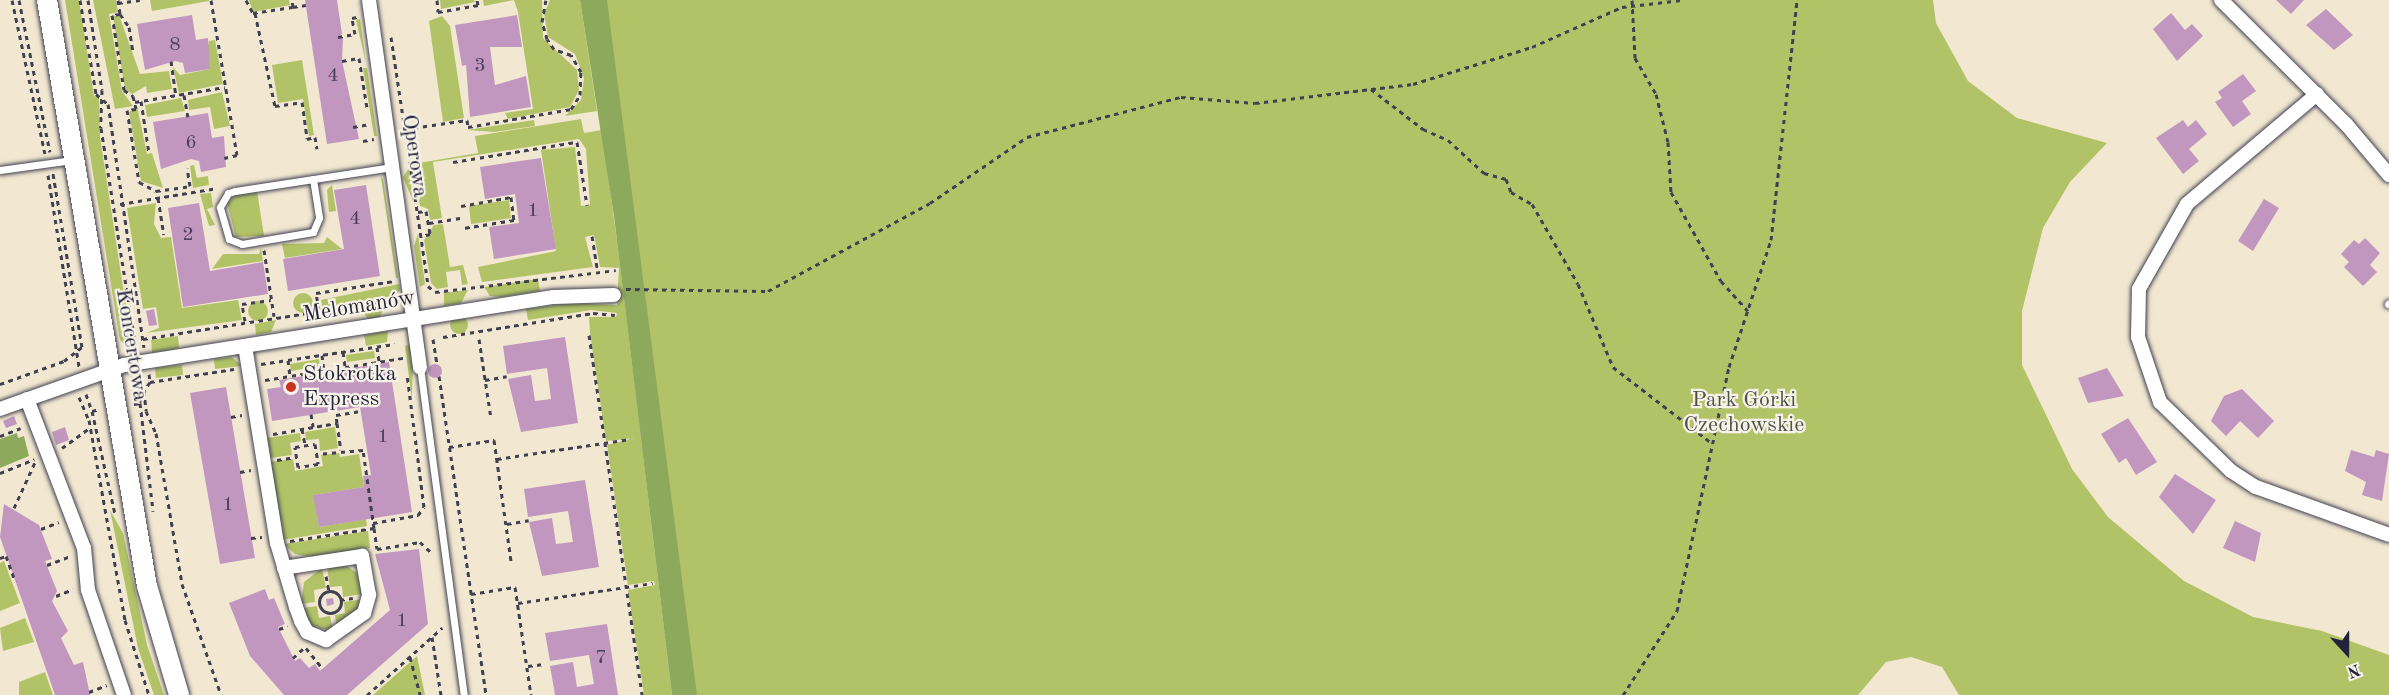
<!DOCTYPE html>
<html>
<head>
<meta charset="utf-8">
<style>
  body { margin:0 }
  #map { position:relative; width:2389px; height:695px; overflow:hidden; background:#f2e8d1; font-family:"Old Standard TT",serif }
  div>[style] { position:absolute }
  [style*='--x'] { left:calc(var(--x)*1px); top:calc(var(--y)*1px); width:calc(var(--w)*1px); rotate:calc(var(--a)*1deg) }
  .green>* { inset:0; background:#b2c367 }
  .round { border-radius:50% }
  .forest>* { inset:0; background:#8da95c }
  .building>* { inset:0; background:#c197c0 }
  .path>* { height:3px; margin-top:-1.5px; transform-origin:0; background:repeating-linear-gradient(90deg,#414052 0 4.5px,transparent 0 9px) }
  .path>.ring { margin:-1.5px; padding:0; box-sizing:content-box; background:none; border:3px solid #414052; border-radius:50% }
  .roads { filter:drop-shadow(0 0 2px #414052) drop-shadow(0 0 2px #414052) }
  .lane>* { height:7px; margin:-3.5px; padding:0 3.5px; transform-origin:3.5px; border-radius:3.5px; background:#fff }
  .street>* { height:14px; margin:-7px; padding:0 7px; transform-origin:7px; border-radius:7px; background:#fff }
  .secondary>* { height:20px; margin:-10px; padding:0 10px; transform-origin:10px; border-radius:10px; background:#fff }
  .dots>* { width:16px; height:16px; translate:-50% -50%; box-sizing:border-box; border:3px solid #f7f3e8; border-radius:50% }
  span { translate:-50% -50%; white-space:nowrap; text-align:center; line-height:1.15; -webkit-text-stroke:4.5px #f7f3e8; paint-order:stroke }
  .number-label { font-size:20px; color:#4a3f5c }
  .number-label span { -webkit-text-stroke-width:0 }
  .street-label { font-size:22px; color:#22223b }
  .poi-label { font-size:22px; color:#22223b }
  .left { translate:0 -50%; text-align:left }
  .park-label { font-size:22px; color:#4d5248 }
  .north { position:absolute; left:2317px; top:623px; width:60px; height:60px; -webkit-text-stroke:4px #f7f3e8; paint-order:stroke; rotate:159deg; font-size:16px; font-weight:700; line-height:24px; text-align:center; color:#22223b }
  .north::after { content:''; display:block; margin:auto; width:21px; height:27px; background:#22223b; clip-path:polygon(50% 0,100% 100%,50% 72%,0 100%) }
</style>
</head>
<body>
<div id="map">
  <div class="green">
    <div style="clip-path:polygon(65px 0,79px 0,94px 96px,99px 98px,100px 137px,133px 352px,120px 340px)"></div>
    <div style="clip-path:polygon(93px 0,116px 0,118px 12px,109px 14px,122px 91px,133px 106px,115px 109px)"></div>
    <div style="clip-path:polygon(150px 0,209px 0,209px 1px,152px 11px)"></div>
    <div style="clip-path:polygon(249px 0,289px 0,290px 5px,253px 12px)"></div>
    <div style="clip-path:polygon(440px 0,474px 0,475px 2px,441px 9px)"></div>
    <div style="clip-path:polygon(483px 0,542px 0,543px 38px,577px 70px,579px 90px,570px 107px,508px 119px,505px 113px,533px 109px,518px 12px,514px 0,484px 6px)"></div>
    <div style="clip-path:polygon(550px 0,580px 0,597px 111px,565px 116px,581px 100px,584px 78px,575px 54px,548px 37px,544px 14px)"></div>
    <div style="clip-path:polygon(605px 0,1933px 0,1936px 23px,1968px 81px,2017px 118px,2107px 143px,2070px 182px,2043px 228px,2022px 311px,2022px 365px,2072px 469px,2108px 517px,2184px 581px,2253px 617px,2322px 631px,2389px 655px,2389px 695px,1959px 695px,1942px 667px,1911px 657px,1886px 662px,1858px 695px,686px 695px)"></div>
    <div style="clip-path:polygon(119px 15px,140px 74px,169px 71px,172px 89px,147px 93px,146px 86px,132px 94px,125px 89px,113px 16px)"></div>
    <div style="clip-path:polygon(442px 16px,450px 26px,464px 118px,443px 122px,429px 21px)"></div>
    <div style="clip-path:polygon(360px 19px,366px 63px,356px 20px)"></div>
    <div style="clip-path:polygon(215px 40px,223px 84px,179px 93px,173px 67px,180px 75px,210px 69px,207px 51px,209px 41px)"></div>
    <div style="clip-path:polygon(302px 60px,314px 135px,309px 136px,303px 99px,278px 103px,272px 65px)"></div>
    <div style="clip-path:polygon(363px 68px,367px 68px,377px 136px,374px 136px)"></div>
    <div style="clip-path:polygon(222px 92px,230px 126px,214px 129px,210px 107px,189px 110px,188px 100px)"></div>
    <div style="clip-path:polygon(181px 98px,185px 111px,147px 117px,145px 105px)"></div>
    <div style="clip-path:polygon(137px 106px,147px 154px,152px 153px,163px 188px,141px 181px,129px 112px)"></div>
    <div style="clip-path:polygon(581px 119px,584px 133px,602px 130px,619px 256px,672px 695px,644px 695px,628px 590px,655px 585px,654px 581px,628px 585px,607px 445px,634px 438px,606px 441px,590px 333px,589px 317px,616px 317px,617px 313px,591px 310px,528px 320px,526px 309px,571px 303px,617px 305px,619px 268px,600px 267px,594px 235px,585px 237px,593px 267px,482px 282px,478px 267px,556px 251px,541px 150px,575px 147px,581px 206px,590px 205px,586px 149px,579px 139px,433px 162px,442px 218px,430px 220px,428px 209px,420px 206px,413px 164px,478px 153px,475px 136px)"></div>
    <div style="clip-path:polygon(534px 120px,535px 126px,494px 132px,467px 130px)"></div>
    <div style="clip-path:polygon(194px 165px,197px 178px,208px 176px,209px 185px,193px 188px,190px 166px)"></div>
    <div style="clip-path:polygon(409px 168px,413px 201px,403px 177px)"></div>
    <div style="clip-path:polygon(381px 177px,383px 179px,398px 278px,396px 278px)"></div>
    <div style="clip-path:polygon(332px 185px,336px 211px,329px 212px,327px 190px)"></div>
    <div style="clip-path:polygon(257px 191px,264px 236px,236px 237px,227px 203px,236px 195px)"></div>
    <div style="clip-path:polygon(211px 193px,213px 207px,207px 209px,215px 225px,209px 226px,200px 194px)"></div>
    <div style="clip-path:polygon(509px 200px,511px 218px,471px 224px,469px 206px)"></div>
    <div style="clip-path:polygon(156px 203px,154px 224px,161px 238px,171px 237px,182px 308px,238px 300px,242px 320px,146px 333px,159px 328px,156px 307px,143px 309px,127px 208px)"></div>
    <div style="clip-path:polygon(443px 224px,450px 267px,463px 265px,468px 284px,462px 285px,460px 270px,446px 272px,448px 287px,437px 289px,431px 283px,424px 240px,434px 225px)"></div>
    <div style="clip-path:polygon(418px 234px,425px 284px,420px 287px,414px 246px)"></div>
    <div style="clip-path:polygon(327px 237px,342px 249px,285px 258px,282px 244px,324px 243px)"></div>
    <div style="clip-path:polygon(261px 248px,263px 261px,212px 269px,223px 254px,259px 254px)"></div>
    <div style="clip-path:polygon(538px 279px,540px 291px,501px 297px,490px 296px,484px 287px)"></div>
    <div style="clip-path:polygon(399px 284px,400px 290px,394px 296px,322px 307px,321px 300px)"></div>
    <div style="clip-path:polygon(468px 290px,461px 303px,444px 306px,444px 293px)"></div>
    <div class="round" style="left:293px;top:293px;width:20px;height:20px"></div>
    <div class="round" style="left:248px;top:301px;width:20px;height:20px"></div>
    <div class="round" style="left:364px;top:302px;width:18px;height:18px"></div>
    <div class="round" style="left:450px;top:316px;width:18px;height:18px"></div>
    <div style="clip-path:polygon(276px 320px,271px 332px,256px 335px,255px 324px)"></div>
    <div style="clip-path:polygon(388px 331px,387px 342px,366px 346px,364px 335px)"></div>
    <div style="clip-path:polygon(178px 336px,179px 348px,152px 353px,151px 340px)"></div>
    <div style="clip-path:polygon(412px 344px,413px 358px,412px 400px,405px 346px)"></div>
    <div style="clip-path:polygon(374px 351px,375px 358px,347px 362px,346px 355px)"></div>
    <div style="clip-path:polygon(232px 357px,242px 366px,215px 369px,214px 359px)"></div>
    <div style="clip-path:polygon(319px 359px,320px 366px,291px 371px,290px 364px)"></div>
    <div style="clip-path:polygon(182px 365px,183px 375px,156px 378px,155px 368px)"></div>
    <div style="clip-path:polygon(335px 427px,338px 448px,320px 451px,319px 439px,306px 440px,305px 432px)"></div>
    <div style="clip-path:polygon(300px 433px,301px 441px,290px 443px,292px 455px,270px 458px,267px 438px)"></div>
    <div style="clip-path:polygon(339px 453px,340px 457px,359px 454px,364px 487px,314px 495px,319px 527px,366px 519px,367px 526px,282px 540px,270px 462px,293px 459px,295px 471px,323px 466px,321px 455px)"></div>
    <div style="clip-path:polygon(110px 510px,123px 533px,147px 645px,164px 695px,154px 695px,138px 648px)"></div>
    <div style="clip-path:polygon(368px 531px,370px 548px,312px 557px,295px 554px,284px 544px)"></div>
    <div style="clip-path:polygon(4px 561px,20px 603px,0 611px,0 563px)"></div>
    <div style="clip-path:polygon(345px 565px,357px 573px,362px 594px,343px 597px,342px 586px,330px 587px,327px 567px)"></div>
    <div style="clip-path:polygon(322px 568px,326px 588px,314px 590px,315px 602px,301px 604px,304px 582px)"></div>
    <div style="clip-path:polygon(363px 599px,361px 607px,337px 630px,335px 615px,345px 613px,344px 602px)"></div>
    <div style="clip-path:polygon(317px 606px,319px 618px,330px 616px,333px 631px,309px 626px,303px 608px)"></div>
    <div style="clip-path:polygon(25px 618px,34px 642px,3px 651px,0 628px)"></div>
    <div style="clip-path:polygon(417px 656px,425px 695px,373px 695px)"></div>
    <div style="clip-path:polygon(45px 672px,53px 695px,19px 695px,19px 682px)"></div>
  </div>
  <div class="forest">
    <div style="clip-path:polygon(580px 0,607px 0,697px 695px,672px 695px,614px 216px)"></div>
    <div style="clip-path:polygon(17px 433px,18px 438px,24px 436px,29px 456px,0 468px,0 439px)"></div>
  </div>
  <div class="building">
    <div style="clip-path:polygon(305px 0,337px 0,342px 34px,338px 37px,343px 38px,342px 61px,359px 139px,327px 144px)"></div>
    <div style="clip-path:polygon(2276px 0,2304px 0,2291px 14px)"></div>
    <div style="clip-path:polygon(2326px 9px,2353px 35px,2334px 50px,2306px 25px)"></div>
    <div style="clip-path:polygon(2171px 13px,2185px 30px,2192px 24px,2203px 36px,2177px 61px,2153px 29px)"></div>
    <div style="clip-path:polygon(192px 15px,196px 40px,208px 38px,210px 69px,185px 73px,183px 63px,175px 61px,145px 70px,137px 24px)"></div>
    <div style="clip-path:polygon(517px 15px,522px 47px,490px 47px,495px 85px,526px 76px,531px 107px,470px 117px,466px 65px,462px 66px,455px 25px)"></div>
    <div style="clip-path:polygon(2243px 74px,2256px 91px,2242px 101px,2251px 114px,2233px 127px,2215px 102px,2222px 98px,2218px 92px)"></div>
    <div style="clip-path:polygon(208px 113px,212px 138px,224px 136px,226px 167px,201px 172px,199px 161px,191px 159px,161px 169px,153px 122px)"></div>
    <div style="clip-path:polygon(2183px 120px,2188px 127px,2196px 120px,2207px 134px,2189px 149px,2199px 161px,2183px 174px,2156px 138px)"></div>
    <div style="clip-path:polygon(541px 158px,556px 249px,494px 259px,489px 227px,519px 223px,515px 194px,485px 199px,480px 167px)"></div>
    <div style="clip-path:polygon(366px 185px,380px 276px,288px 291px,283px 259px,344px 249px,334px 190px)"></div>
    <div style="clip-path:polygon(2264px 199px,2279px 208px,2253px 251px,2238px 241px)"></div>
    <div style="clip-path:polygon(199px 203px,210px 271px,263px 262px,268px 294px,183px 307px,168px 208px)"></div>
    <div style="clip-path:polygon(2365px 238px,2380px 253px,2370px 265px,2377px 272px,2363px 286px,2344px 267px,2349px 262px,2341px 254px,2354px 240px,2359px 244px)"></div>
    <div style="clip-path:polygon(154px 309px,157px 325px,149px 326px,146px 311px)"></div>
    <div style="clip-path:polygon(565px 337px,578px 423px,521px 432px,508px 379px,531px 375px,535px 401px,551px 399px,547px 368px,507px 374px,503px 346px)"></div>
    <div style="clip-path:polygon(389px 362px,412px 512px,319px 527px,313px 495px,364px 487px,363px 476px,371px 475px,360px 407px,272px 421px,267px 389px,281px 387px,279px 380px)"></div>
    <div class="round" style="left:428px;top:364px;width:14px;height:14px"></div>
    <div style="clip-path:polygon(2107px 368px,2124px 396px,2088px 403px,2078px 378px)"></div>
    <div style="clip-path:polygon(226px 387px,255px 558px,220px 564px,190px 393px)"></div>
    <div style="clip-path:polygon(2242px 389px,2274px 421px,2258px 438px,2240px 421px,2226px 436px,2211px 421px,2224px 396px)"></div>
    <div style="clip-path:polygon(14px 416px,17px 424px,6px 428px,3px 421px)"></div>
    <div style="clip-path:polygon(2128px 418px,2157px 462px,2136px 475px,2126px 458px,2119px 463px,2101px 434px)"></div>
    <div style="clip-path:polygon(65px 427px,69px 440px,56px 445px,52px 432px)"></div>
    <div style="clip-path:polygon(2351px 450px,2374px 457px,2376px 450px,2389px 454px,2382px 501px,2362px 495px,2366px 482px,2345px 471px)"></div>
    <div style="clip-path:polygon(2175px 474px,2216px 500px,2193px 534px,2159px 497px)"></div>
    <div style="clip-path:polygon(585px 480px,599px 567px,542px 576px,529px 522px,552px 518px,556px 544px,573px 542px,568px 511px,528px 517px,524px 489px)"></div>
    <div style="clip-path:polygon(4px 504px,39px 525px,52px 559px,45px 561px,57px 591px,52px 601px,68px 631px,61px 638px,74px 665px,83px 662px,90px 695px,55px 695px,0 537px)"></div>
    <div style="clip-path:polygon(2235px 521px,2261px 533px,2255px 562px,2223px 548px)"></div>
    <div style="clip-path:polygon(419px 549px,428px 624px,347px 695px,284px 695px,250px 656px,229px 603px,265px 589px,269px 600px,274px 598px,285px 624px,278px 627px,295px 661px,300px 658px,309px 668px,315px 664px,320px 671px,390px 610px,375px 554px)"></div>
    <div style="clip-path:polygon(333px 598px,334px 604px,327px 606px,326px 599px)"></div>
    <div style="clip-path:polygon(607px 624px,618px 695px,555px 695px,550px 666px,573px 662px,577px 687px,594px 684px,589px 655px,550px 661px,545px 633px)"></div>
  </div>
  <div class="path">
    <div style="--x:12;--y:0;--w:157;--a:77.9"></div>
    <div style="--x:19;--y:0;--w:155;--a:78.5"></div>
    <div style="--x:80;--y:0;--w:95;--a:80.3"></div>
    <div style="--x:96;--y:94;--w:16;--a:40"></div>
    <div style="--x:108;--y:104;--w:246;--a:81.6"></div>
    <div style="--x:88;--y:0;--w:91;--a:81.2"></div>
    <div style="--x:102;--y:90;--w:38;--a:92"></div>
    <div style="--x:101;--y:128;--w:224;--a:81"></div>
    <div style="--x:118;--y:0;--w:14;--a:82"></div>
    <div style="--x:120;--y:14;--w:8;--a:173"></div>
    <div style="--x:112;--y:15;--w:76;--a:80.9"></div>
    <div style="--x:124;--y:90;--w:11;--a:34"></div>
    <div style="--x:133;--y:96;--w:13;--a:77"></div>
    <div style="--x:136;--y:109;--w:9;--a:174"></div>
    <div style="--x:127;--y:110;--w:73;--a:80.5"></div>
    <div style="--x:139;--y:182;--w:19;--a:28"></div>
    <div style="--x:156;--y:191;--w:34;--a:-8"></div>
    <div style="--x:190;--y:186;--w:18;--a:-99"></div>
    <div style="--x:211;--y:0;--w:157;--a:80.5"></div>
    <div style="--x:237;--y:155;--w:13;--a:167"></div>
    <div style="--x:246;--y:0;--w:15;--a:62"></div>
    <div style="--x:253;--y:13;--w:40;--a:-8.5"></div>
    <div style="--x:293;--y:7;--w:7;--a:-98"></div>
    <div style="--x:437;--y:0;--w:12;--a:85"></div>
    <div style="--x:438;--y:12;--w:41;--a:-9.9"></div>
    <div style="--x:478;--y:5;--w:5;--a:-101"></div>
    <div style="--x:1632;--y:0;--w:58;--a:87"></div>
    <div style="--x:1635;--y:58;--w:42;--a:59.7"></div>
    <div style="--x:1656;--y:94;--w:49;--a:76"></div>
    <div style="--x:1668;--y:142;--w:50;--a:86.6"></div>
    <div style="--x:1671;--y:192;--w:102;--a:60.7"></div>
    <div style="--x:1721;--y:281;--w:40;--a:48"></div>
    <div style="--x:118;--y:3;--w:22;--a:-8"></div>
    <div style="--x:293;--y:7;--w:13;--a:-9"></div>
    <div style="--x:255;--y:13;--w:95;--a:77.9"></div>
    <div style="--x:275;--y:106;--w:27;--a:-8"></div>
    <div style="--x:302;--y:102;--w:37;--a:82"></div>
    <div style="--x:307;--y:139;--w:8;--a:-14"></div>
    <div style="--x:315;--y:137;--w:12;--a:81"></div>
    <div style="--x:120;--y:14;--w:16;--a:55"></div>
    <div style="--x:129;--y:27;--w:25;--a:81"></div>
    <div style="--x:338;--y:37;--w:17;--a:-10"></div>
    <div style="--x:355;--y:34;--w:16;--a:-101"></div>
    <div style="--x:352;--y:18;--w:5;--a:-11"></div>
    <div style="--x:391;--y:37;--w:252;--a:81.5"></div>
    <div style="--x:428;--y:286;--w:9;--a:41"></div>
    <div style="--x:435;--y:292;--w:182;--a:-6.9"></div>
    <div style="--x:171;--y:61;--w:34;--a:82"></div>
    <div style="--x:342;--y:61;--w:17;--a:-10"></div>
    <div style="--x:359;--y:58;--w:51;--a:80.9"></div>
    <div style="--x:1371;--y:89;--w:66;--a:37.6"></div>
    <div style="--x:1423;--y:129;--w:27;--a:24"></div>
    <div style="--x:1448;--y:140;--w:49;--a:42.5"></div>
    <div style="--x:1484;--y:173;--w:23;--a:15"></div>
    <div style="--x:1506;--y:179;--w:14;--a:69"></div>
    <div style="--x:1511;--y:192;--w:24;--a:30"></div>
    <div style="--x:1532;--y:204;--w:92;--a:60.1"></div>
    <div style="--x:1578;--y:284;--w:90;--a:67.1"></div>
    <div style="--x:1613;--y:367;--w:126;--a:37.6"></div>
    <div style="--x:184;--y:95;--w:22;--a:80"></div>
    <div style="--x:141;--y:101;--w:53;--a:81.3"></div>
    <div style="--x:135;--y:102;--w:91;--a:-9.5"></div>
    <div style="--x:353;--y:127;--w:17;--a:-10"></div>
    <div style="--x:405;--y:129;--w:63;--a:-8.3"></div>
    <div style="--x:467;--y:120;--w:7;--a:82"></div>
    <div style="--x:468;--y:127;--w:105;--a:-9.9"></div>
    <div style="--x:571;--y:109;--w:17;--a:-57"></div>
    <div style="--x:580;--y:95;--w:23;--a:-88"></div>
    <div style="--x:581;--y:72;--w:20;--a:-120"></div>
    <div style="--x:571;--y:55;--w:18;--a:-161"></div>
    <div style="--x:554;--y:49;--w:12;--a:-125"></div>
    <div style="--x:547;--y:39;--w:18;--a:-106"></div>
    <div style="--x:542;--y:22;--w:22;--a:-80"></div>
    <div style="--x:363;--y:141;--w:11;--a:-10"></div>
    <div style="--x:453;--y:162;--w:126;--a:-9.2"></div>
    <div style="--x:577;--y:142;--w:64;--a:81"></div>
    <div style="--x:48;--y:175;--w:194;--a:80.8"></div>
    <div style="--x:158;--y:198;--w:37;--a:81"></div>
    <div style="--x:120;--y:204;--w:99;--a:-9.3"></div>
    <div style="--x:461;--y:206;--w:51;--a:-10.2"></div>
    <div style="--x:511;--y:197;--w:23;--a:83"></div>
    <div style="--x:514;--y:220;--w:51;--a:170.9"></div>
    <div style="--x:418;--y:212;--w:8;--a:-7"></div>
    <div style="--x:426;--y:211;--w:23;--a:80"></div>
    <div style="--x:430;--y:234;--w:9;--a:167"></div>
    <div style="--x:429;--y:223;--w:33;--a:-9"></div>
    <div style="--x:592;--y:236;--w:32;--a:81"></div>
    <div style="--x:264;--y:250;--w:67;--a:81.4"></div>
    <div style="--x:626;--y:289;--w:142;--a:0.8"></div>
    <div style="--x:768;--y:291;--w:184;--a:-28.5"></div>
    <div style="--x:930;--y:203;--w:117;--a:-34.2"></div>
    <div style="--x:1027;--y:137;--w:159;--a:-14.6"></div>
    <div style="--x:1181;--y:97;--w:74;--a:4.6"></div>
    <div style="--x:1255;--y:103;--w:159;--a:-6.9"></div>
    <div style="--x:1413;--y:84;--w:125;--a:-17.3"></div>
    <div style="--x:1532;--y:47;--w:98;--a:-24"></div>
    <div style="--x:1622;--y:7;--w:60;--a:-6.7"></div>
    <div style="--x:319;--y:310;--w:17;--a:-100"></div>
    <div style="--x:316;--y:293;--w:79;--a:-8.7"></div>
    <div style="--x:245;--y:321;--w:17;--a:-100"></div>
    <div style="--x:242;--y:304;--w:29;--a:-8"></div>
    <div style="--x:589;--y:335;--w:364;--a:81.6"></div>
    <div style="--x:443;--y:337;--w:152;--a:-9.1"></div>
    <div style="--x:593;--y:313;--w:22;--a:5"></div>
    <div style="--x:143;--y:339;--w:248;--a:-9"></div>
    <div style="--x:433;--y:339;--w:26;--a:81"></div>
    <div style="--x:479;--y:339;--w:80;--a:81.4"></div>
    <div style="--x:377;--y:347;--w:15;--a:82"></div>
    <div style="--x:343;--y:352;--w:15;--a:82"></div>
    <div style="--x:322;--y:355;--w:16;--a:83"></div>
    <div style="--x:288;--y:360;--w:16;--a:83"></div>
    <div style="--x:261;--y:364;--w:135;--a:-8.5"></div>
    <div style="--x:149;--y:374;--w:8;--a:83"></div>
    <div style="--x:150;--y:382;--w:85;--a:-8.8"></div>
    <div style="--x:439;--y:376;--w:322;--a:81.6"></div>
    <div style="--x:265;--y:380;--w:140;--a:-9.1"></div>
    <div style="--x:485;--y:380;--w:22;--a:-10"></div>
    <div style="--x:150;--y:382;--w:11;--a:124"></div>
    <div style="--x:144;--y:391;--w:20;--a:84"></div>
    <div style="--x:146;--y:411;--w:24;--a:66"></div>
    <div style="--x:156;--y:433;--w:153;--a:80.2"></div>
    <div style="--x:182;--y:584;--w:118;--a:70.6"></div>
    <div style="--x:0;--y:384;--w:68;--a:-19.8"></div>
    <div style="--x:64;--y:361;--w:23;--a:-38"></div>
    <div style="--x:82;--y:347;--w:176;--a:-99.5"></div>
    <div style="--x:86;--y:394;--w:18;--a:71"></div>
    <div style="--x:92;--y:411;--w:8;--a:-14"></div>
    <div style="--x:79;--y:397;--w:25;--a:67"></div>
    <div style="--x:89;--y:420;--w:203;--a:79.8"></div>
    <div style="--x:125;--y:620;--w:79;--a:72.3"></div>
    <div style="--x:140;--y:403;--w:109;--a:83.1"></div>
    <div style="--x:134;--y:404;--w:6;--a:-9"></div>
    <div style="--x:140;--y:403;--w:26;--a:-92"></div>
    <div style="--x:92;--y:411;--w:106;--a:77.4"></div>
    <div style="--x:311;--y:414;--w:13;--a:81"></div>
    <div style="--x:231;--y:417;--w:11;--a:-10"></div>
    <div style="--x:337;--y:423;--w:8;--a:-97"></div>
    <div style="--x:336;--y:415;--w:25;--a:-9"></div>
    <div style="--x:302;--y:429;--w:16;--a:79"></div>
    <div style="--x:273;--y:434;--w:65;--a:-9.8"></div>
    <div style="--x:337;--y:423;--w:27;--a:82"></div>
    <div style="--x:0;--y:436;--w:22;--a:-21"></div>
    <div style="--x:315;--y:444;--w:20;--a:81"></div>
    <div style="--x:318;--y:464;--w:20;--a:171"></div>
    <div style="--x:298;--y:467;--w:20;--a:-99"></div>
    <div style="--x:295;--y:447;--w:20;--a:-9"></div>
    <div style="--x:449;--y:447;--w:46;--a:-8.8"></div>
    <div style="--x:494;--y:440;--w:122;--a:82"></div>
    <div style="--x:62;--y:448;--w:34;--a:-36"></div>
    <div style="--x:497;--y:459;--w:135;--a:-8.5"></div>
    <div style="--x:277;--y:460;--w:19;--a:-9"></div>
    <div style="--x:240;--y:472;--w:11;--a:-10"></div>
    <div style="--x:0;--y:473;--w:37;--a:-22"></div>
    <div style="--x:14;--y:508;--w:53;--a:-65.4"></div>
    <div style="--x:373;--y:523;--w:46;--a:-10.1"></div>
    <div style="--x:418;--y:515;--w:10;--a:-53"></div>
    <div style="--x:424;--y:507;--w:134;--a:-97.3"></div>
    <div style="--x:507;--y:524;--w:22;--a:-10"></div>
    <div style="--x:374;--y:528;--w:21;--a:82"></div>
    <div style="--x:377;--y:549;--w:44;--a:-9.2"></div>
    <div style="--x:420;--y:542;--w:16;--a:43"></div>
    <div style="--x:41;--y:529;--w:19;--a:-21"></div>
    <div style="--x:251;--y:538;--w:11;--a:-5"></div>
    <div style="--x:290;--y:541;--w:85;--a:-8.8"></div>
    <div style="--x:374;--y:528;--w:79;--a:-98"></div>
    <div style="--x:363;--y:450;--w:46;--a:175"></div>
    <div style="--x:0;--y:558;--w:6;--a:-18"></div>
    <div style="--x:6;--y:556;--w:27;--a:70"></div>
    <div style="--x:47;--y:565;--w:25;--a:-21"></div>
    <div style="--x:326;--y:576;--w:16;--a:79"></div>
    <div class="ring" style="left:319px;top:591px;width:19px;height:19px"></div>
    <div style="--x:471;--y:594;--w:45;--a:-9"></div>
    <div style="--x:515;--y:587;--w:109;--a:81.6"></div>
    <div style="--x:56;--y:596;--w:18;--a:-22"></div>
    <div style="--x:340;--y:600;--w:13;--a:-9"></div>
    <div style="--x:518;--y:603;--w:136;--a:-8.4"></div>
    <div style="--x:279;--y:629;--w:9;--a:-18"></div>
    <div style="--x:432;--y:637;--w:59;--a:81.2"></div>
    <div style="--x:306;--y:648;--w:27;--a:51"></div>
    <div style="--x:410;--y:657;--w:39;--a:75"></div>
    <div style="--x:293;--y:658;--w:16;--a:-43"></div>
    <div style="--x:528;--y:666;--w:16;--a:-7"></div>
    <div style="--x:89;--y:692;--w:19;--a:-21"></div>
    <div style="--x:367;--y:695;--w:101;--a:-41.8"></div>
    <div style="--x:1623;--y:695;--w:100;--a:-57.3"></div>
    <div style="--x:1677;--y:611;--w:249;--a:-78"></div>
    <div style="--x:1729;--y:367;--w:134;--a:-71.7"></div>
    <div style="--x:1771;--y:240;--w:241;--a:-83.8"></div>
  </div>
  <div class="roads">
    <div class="lane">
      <div style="--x:0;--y:170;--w:73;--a:-7.9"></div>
      <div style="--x:313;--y:179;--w:39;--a:81"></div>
      <div style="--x:319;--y:218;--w:15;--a:113"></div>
      <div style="--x:313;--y:232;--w:72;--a:170.4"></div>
      <div style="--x:242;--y:244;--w:14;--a:-159"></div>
      <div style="--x:229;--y:239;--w:33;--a:-106"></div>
      <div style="--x:220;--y:207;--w:16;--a:-60"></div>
      <div style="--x:228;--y:193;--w:7;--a:-16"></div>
      <div style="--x:235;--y:191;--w:159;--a:-8.7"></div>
      <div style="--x:2388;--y:304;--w:1;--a:-45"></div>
      <div style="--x:420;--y:367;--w:331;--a:82.4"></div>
    </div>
    <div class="street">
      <div style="--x:369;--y:0;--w:371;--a:82.1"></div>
      <div style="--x:2221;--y:0;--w:176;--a:44.8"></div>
      <div style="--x:2346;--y:124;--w:67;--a:49.9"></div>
      <div style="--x:2317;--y:94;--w:170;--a:139.8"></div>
      <div style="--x:2187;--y:204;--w:98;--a:119.5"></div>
      <div style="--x:2139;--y:289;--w:48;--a:91.2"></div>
      <div style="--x:2138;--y:337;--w:69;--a:71.3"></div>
      <div style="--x:2160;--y:402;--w:99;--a:44.2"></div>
      <div style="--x:2231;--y:471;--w:30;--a:33"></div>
      <div style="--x:2256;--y:487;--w:141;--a:19.8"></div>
      <div style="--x:245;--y:346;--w:200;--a:80.8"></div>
      <div style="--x:277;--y:543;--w:67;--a:73.5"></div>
      <div style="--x:296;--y:607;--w:15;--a:70"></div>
      <div style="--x:301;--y:621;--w:13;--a:61"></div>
      <div style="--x:307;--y:632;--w:21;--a:23"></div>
      <div style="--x:326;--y:640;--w:47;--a:-35.4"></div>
      <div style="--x:364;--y:613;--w:19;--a:-74"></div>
      <div style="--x:369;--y:595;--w:40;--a:-100"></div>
      <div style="--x:362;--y:556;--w:79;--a:171.3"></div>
      <div style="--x:27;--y:399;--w:160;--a:69.1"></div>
      <div style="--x:84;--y:548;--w:42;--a:84.6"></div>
      <div style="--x:88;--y:590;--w:111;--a:71.1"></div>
      <div style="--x:0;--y:409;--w:132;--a:-19.5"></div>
      <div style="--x:124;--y:365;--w:435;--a:-9"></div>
      <div style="--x:554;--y:297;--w:60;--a:-1.9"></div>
    </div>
    <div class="secondary">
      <div style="--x:47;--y:0;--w:594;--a:80.32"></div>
      <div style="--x:147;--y:586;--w:114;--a:73.6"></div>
    </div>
  </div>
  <div class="dots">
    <div style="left:291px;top:387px;background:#c8321e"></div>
  </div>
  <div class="number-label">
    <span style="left:175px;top:45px">8</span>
    <span style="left:480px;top:66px">3</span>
    <span style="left:333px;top:76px">4</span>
    <span style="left:191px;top:143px">6</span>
    <span style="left:533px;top:211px">1</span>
    <span style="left:355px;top:219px">4</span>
    <span style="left:188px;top:235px">2</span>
    <span style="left:383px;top:437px">1</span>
    <span style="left:228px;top:505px">1</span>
    <span style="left:402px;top:621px">1</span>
    <span style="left:601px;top:658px">7</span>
  </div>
  <div class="street-label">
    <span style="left:414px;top:156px;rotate:82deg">Operowa</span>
    <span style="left:359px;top:307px;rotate:-9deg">Melomanów</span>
    <span style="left:131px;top:345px;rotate:81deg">Koncertowa</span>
  </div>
  <div class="poi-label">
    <span class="left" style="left:303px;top:387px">Stokrotka<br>Express</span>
  </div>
  <div class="park-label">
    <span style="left:1744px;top:413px">Park Górki<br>Czechowskie</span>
  </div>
  <div class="north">N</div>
</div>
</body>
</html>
